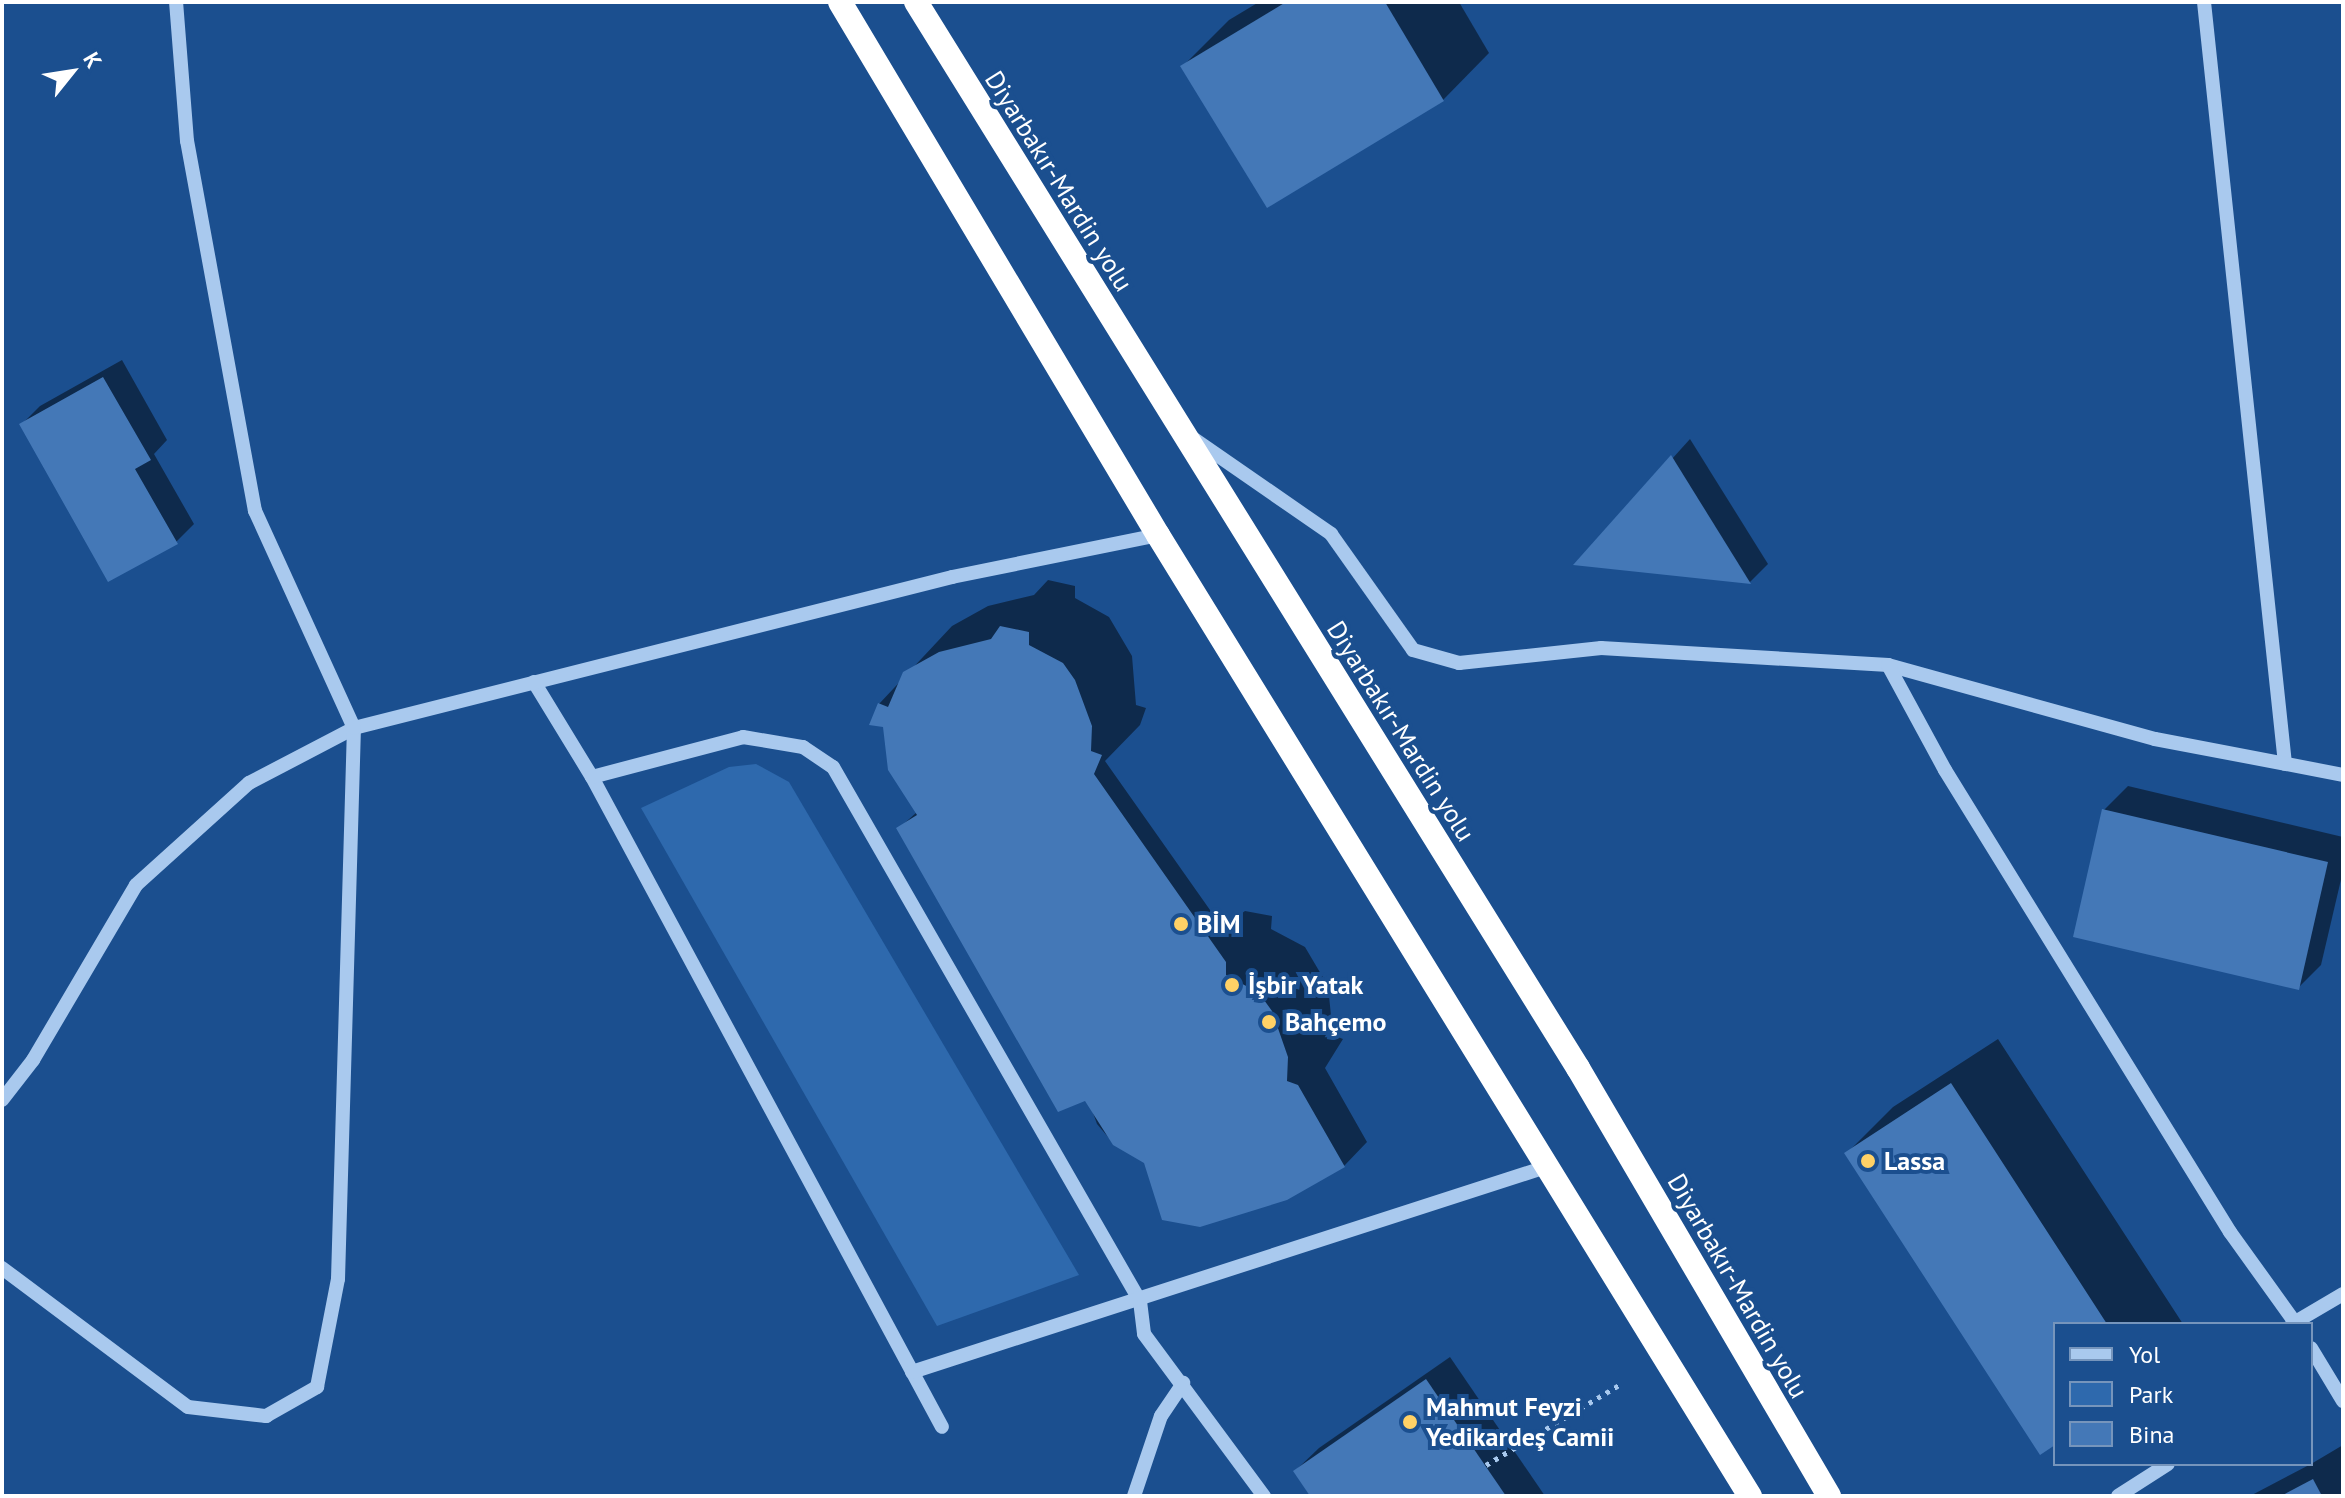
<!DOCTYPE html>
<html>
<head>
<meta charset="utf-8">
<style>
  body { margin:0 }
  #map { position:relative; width:2345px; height:1498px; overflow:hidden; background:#1b4f8f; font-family:"PT Sans",sans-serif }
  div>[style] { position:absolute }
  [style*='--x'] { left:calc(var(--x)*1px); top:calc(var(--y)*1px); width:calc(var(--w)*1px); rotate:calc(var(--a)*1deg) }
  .green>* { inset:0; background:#2e69ad }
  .shadow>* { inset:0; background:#0007 }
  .building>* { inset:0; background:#4478b7 }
  .path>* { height:5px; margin-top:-2.5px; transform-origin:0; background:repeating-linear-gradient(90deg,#a9c9ee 0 4px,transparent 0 10px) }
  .minor>* { height:14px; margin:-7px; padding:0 7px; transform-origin:7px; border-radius:7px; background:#a9c9ee }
  .highway>* { height:24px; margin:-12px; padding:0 12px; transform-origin:12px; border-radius:12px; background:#fff }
  .dots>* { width:22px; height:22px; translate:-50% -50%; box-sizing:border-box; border:4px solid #1b4f8f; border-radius:50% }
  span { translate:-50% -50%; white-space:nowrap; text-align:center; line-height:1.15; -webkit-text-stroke:8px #1b4f8f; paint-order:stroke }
  .street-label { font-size:26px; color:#fff }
  .poi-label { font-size:26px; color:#fff; font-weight:700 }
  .left { translate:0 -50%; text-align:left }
  .frame { position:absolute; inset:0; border:4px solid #fff; pointer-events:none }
  .legend { position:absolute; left:2053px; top:1322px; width:260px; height:144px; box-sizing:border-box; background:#1b4f8f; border:2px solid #7695bc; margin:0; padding:10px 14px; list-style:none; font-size:24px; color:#fff }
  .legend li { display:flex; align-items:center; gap:16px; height:40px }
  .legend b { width:40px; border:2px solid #7695bc }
  .north { position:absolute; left:32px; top:32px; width:80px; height:80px; -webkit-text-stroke:6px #1b4f8f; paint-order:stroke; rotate:60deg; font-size:22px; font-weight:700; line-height:32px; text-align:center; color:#fff }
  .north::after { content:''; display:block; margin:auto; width:28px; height:36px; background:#fff; clip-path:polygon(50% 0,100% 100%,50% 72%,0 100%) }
</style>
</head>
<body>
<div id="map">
  <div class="green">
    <div style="clip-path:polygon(756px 764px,789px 782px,1079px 1275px,937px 1326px,641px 808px,729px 767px)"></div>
  </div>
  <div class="shadow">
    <div style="clip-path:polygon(1259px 2px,1459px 2px,1489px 53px,1443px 100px,1267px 206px,1183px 66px,1229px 20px)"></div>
    <div style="clip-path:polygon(122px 360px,167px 440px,154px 454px,194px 524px,176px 542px,22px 424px,40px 406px)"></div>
    <div style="clip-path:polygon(1690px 439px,1768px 564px,1750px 582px,1578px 563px)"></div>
    <div style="clip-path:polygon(1048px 580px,1075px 586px,1075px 598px,1109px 617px,1132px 656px,1136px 705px,1146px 708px,1140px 725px,1105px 761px,1222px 927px,1245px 911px,1272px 916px,1271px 929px,1305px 947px,1328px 986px,1333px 1035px,1343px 1039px,1325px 1068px,1367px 1142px,1344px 1166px,1145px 1161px,1114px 1144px,1097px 1124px,1087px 1096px,898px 829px,917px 812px,879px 704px,952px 626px,988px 606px,1034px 595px)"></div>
    <div style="clip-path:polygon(2128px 786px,2343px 837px,2343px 871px,2321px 965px,2298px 988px,2104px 810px)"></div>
    <div style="clip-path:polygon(1998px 1039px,2183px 1324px,2055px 1324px,2055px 1443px,1847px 1153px,1893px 1107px)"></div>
    <div style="clip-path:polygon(1450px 1357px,1545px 1496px,1312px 1496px,1295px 1471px,1319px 1448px)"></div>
    <div style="clip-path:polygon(2343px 1445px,2343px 1496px,2250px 1496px,2311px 1464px)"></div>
  </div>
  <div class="building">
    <div style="clip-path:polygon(1286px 2px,1385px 2px,1444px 101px,1267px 208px,1180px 66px)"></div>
    <div style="clip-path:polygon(103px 377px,151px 460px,135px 469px,178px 544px,108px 582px,19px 424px)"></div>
    <div style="clip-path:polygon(1671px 455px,1751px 584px,1573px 565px)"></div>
    <div style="clip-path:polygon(1000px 626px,1029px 632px,1029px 645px,1063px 663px,1075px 680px,1092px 726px,1091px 751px,1102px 755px,1094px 774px,1226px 962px,1226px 975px,1259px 993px,1272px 1011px,1288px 1057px,1287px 1081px,1298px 1085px,1345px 1167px,1287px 1200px,1200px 1227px,1162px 1220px,1144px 1163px,1113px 1145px,1085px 1101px,1058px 1112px,896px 828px,917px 815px,888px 770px,883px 727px,869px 725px,878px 703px,888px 707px,903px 672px,939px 652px,991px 639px)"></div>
    <div style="clip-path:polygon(2102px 809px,2328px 862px,2299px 990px,2073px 937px)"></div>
    <div style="clip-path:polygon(1951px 1083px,2107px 1324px,2055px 1324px,2055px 1445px,2040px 1455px,1844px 1153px)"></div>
    <div style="clip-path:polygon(1426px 1379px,1506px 1496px,1310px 1496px,1293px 1471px)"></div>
    <div style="clip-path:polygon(2313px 1479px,2322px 1496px,2281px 1496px)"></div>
  </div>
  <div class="path">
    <div style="--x:1486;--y:1465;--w:157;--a:-31"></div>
  </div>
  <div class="minor">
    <div style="--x:2204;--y:2;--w:766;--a:83.93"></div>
    <div style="--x:1194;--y:439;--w:167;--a:34.7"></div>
    <div style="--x:1331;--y:534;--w:142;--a:54.7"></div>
    <div style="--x:1413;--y:650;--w:48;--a:15.8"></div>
    <div style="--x:1459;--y:663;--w:143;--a:-6"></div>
    <div style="--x:1601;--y:648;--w:288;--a:3.4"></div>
    <div style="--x:1888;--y:665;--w:277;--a:15.5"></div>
    <div style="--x:2155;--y:739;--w:191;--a:10.8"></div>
    <div style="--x:1888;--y:665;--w:119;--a:61.5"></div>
    <div style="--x:1945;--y:770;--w:543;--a:58.33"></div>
    <div style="--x:2230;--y:1232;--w:113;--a:54.3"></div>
    <div style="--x:534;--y:682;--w:111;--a:58.6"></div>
    <div style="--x:592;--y:777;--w:738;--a:61.7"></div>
    <div style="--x:592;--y:777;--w:156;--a:-14.8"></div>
    <div style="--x:743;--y:737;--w:61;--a:9.5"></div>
    <div style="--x:803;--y:747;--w:36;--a:34"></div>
    <div style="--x:833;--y:767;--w:616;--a:60.11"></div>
    <div style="--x:1140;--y:1301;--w:33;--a:83"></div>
    <div style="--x:1144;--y:1334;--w:202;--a:53.5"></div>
    <div style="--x:2;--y:1100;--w:51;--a:-52.2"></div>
    <div style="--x:33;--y:1060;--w:203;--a:-59.5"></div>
    <div style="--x:136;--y:885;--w:152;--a:-42.1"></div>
    <div style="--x:249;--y:783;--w:119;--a:-27.6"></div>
    <div style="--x:354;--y:728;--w:617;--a:-14.17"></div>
    <div style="--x:952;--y:577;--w:210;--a:-11.5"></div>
    <div style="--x:2;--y:1268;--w:232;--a:36.8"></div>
    <div style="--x:188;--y:1407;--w:79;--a:6.6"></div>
    <div style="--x:266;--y:1416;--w:59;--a:-29.6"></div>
    <div style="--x:317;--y:1387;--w:110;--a:-79"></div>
    <div style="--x:338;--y:1279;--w:551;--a:-88.34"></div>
    <div style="--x:354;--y:728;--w:239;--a:-114.5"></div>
    <div style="--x:255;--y:511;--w:376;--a:-100.4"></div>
    <div style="--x:187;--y:141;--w:139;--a:-94.5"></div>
    <div style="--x:2292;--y:1324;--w:59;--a:-30.5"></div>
    <div style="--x:2311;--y:1348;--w:62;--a:58.9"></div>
    <div style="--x:912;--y:1372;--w:669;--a:-17.92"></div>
    <div style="--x:1134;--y:1496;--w:84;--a:-71.4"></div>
    <div style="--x:1161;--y:1416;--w:40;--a:-56"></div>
    <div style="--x:2118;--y:1496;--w:59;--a:-32.6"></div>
  </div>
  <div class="highway">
    <div style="--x:840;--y:2;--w:621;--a:59.18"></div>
    <div style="--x:1158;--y:535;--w:1129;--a:58.37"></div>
    <div style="--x:916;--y:2;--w:1255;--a:58.16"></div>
    <div style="--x:1578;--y:1068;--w:496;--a:59.6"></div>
  </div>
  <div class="dots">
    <div style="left:1181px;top:924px;background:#ffd166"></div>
    <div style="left:1232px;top:985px;background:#ffd166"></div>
    <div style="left:1269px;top:1022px;background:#ffd166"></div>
    <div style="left:1868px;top:1161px;background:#ffd166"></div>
    <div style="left:1410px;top:1422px;background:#ffd166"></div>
  </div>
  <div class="street-label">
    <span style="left:1059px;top:181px;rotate:58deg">Diyarbakır-Mardin yolu</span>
    <span style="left:1401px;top:731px;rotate:58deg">Diyarbakır-Mardin yolu</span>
    <span style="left:1738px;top:1286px;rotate:60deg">Diyarbakır-Mardin yolu</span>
  </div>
  <div class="poi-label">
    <span class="left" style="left:1197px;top:924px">BİM</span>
    <span class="left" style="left:1248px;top:985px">İşbir Yatak</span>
    <span class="left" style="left:1285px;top:1022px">Bahçemo</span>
    <span class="left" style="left:1884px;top:1161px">Lassa</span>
    <span class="left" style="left:1426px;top:1422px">Mahmut Feyzi<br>Yedikardeş Camii</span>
  </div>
  <div class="frame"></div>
  <ul class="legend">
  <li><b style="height:10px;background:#a9c9ee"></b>Yol</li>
  <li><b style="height:22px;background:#2e69ad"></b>Park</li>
  <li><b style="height:22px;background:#4478b7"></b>Bina</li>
  </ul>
  <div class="north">K</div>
</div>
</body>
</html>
